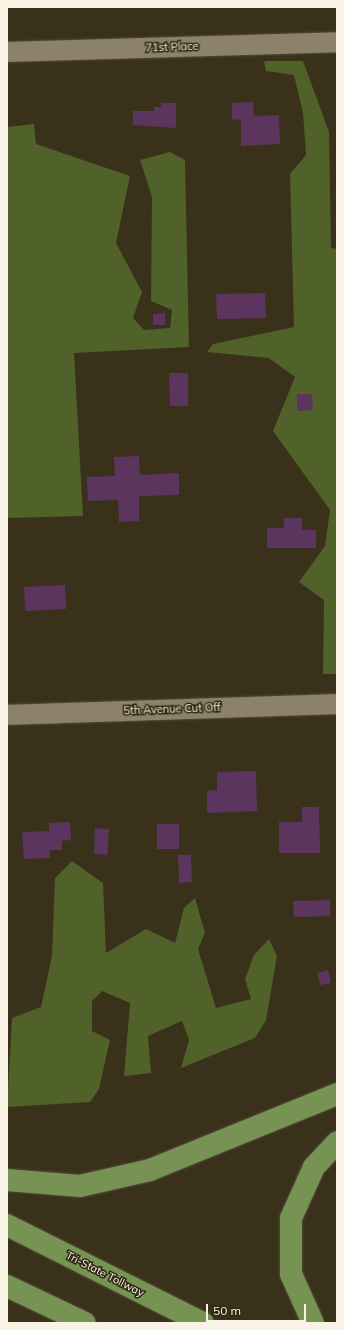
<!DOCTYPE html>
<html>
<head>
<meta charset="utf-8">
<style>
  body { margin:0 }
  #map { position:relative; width:344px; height:1330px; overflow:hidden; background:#3a311b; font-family:Mulish,sans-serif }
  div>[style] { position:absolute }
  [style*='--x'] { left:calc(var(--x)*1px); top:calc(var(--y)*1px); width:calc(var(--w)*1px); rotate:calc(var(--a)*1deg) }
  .forest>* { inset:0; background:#506129 }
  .building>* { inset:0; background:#5c355f }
  .roads { filter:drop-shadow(0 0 1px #554d3a) drop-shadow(0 0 1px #554d3a) }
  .minor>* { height:20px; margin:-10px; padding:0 10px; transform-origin:10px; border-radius:10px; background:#8c826a }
  .highway>* { height:22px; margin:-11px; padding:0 11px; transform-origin:11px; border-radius:11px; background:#769353 }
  span { translate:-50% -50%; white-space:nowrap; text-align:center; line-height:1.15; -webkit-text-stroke:3px #2f2711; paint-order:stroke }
  .street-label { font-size:11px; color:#f9f3e6 }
  .frame { position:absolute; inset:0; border:8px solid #f9f3e6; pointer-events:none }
  .scale { position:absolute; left:206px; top:1304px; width:100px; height:18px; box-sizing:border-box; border:2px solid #f9f3e6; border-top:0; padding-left:5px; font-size:12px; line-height:14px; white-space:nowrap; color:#f9f3e6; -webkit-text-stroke:3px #2f2711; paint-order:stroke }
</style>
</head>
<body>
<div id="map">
  <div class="forest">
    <div style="clip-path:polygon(264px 61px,303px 61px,329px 132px,331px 248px,337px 249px,337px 674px,323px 674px,324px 600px,299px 582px,325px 546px,330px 510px,273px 431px,295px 377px,269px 358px,207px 352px,213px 344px,294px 327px,290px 174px,306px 155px,303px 113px,294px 75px,266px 71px)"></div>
    <div style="clip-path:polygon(34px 124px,36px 144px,130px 176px,116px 243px,142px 292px,133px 318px,144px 330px,170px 328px,172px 310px,151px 301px,152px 197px,140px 160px,170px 152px,185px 160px,189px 347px,74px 353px,83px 516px,7px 518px,7px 127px)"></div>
    <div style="clip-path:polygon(72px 861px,103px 883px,106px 953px,146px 929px,175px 943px,184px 908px,195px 898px,205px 933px,198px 949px,216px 1008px,251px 999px,245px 979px,254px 955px,269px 939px,277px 956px,266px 1020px,255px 1038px,181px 1068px,189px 1040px,182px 1021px,148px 1036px,151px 1073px,124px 1076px,130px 1003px,102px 991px,92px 1001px,92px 1031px,110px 1040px,99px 1089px,90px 1102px,7px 1107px,12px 1018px,41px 1007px,52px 956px,55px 878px)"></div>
  </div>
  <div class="building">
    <div style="clip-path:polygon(253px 102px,254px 116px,279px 115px,280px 144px,241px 146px,241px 119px,232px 120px,232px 103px)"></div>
    <div style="clip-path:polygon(161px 103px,176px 103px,176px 128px,133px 125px,133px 111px,154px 111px,154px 107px,161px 107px)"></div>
    <div style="clip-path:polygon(265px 293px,266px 318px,217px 319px,216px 294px)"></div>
    <div style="clip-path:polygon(165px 313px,165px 325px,153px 325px,153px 314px)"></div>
    <div style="clip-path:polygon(169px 373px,188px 373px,188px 406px,170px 406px)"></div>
    <div style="clip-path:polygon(297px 394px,312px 394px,313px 410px,297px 411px)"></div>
    <div style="clip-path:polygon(139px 456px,140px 475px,179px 473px,179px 495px,139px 496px,139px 521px,119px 522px,118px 500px,88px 501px,87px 477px,115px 476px,114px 457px)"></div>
    <div style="clip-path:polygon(284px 518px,302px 518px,302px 530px,316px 530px,316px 548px,267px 548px,267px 528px,284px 528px)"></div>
    <div style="clip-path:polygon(65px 585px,66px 609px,25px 611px,24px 587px)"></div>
    <div style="clip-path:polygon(256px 771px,257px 811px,207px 813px,207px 791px,217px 790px,217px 772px)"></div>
    <div style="clip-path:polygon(302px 807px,319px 807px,320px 853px,279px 853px,279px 822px,302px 822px)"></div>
    <div style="clip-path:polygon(70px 822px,71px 840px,62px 841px,62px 850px,50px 850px,50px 858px,24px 859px,22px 832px,49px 831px,49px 823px)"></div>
    <div style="clip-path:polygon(157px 824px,179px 824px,179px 849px,157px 849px)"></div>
    <div style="clip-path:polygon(95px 828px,109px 829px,107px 855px,94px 854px)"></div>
    <div style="clip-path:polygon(178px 855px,191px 855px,192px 882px,179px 883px)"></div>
    <div style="clip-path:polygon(330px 900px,330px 916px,294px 917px,293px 901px)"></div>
    <div style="clip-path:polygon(328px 970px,331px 983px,320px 985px,317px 973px)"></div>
  </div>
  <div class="roads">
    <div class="minor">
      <div style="--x:7;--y:52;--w:330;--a:-1.7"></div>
      <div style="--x:7;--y:715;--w:330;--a:-1.9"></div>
    </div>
    <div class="highway">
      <div style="--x:7;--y:1180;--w:73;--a:4.7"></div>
      <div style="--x:80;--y:1186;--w:72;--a:-12.9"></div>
      <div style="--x:150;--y:1170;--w:202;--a:-22.1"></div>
      <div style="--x:7;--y:1225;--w:219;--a:26.6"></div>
      <div style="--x:7;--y:1286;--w:86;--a:25.4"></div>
      <div style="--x:313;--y:1323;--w:54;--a:-114.2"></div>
      <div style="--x:291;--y:1274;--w:56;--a:-90"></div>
      <div style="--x:291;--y:1218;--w:56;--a:-65.7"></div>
      <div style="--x:314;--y:1167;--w:34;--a:-47"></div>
    </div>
  </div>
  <div class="street-label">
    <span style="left:172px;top:47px;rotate:-2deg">71st Place</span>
    <span style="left:172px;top:709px;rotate:-2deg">5th Avenue Cut Off</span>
    <span style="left:105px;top:1274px;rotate:27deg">Tri-State Tollway</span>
  </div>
  <div class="frame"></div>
  <div class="scale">50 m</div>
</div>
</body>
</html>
